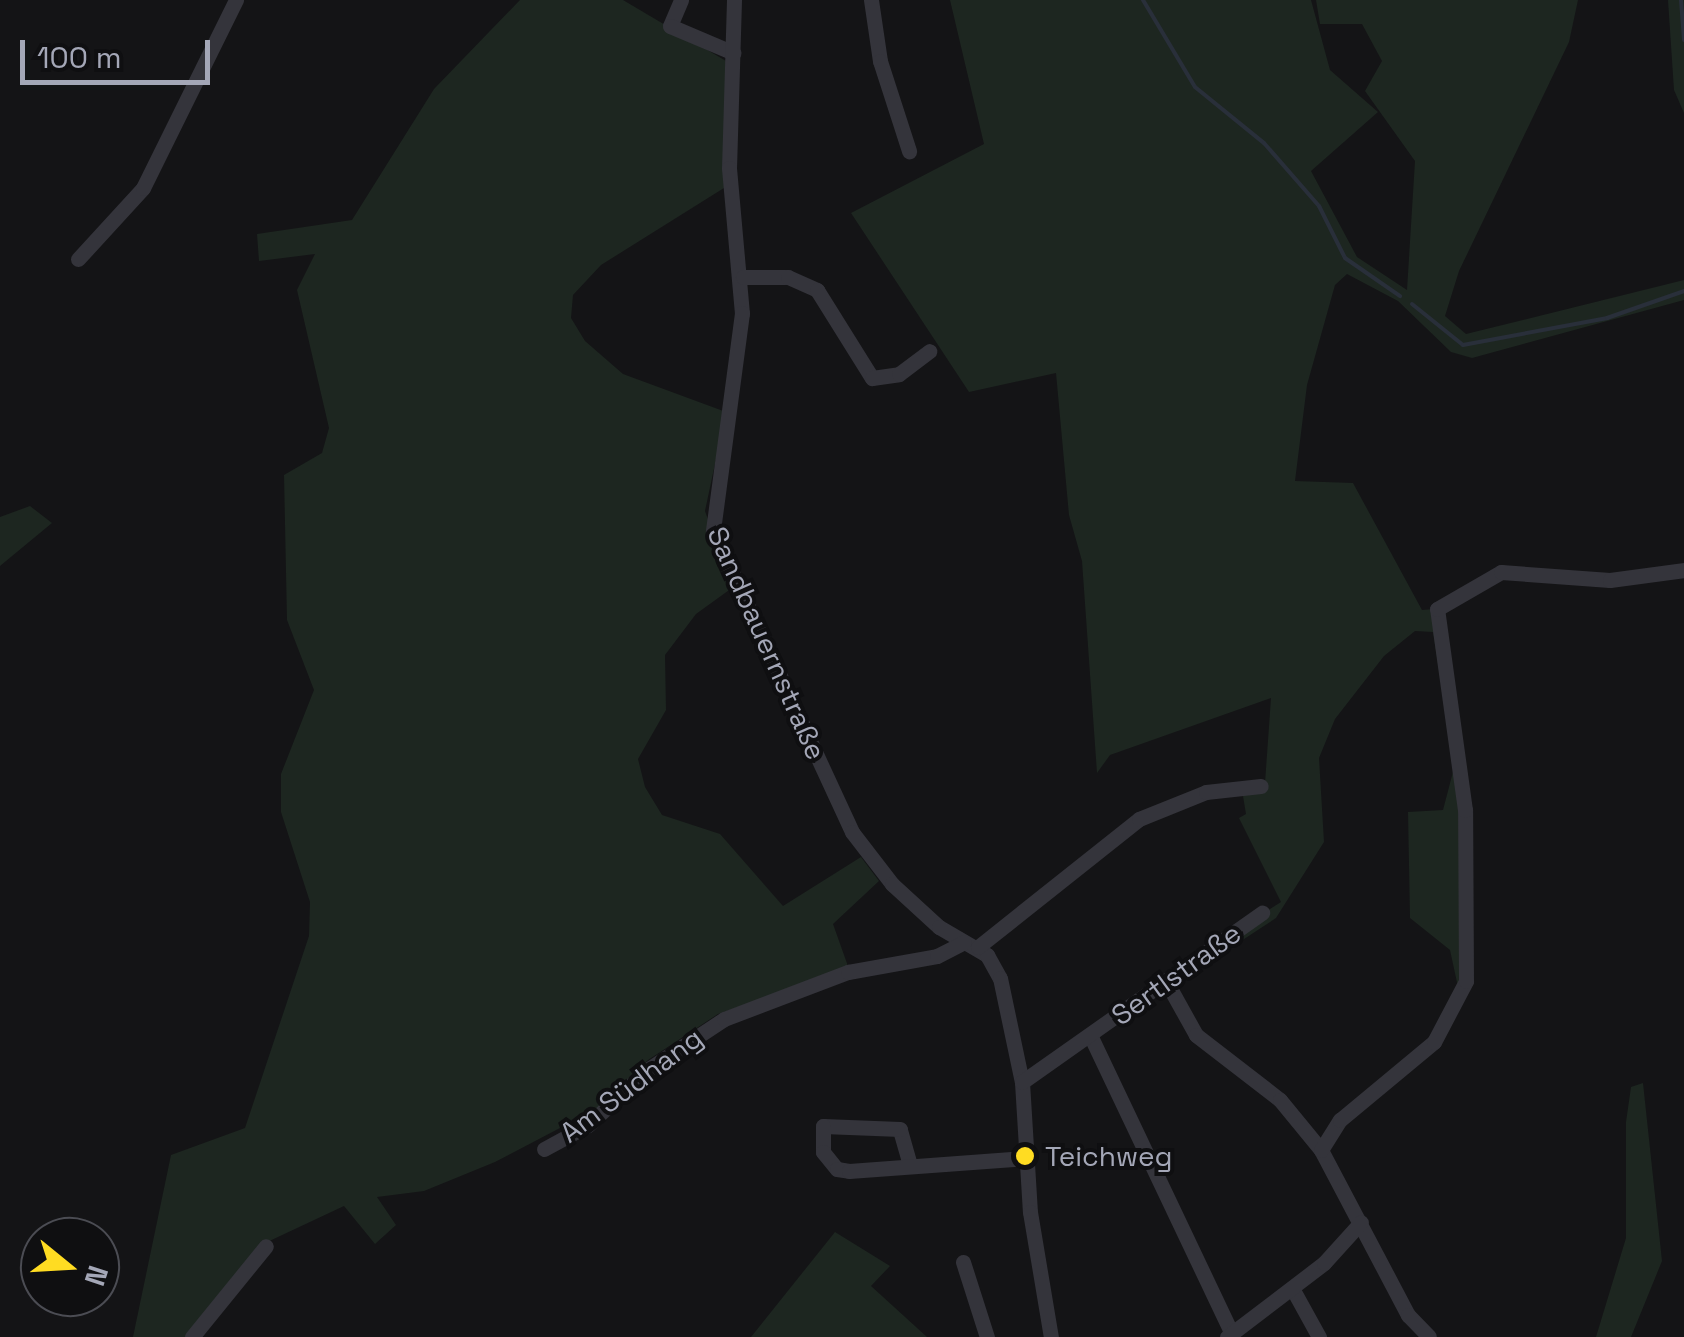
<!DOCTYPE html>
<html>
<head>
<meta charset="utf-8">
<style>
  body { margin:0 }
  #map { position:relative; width:1684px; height:1337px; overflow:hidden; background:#141416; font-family:"Space Grotesk",sans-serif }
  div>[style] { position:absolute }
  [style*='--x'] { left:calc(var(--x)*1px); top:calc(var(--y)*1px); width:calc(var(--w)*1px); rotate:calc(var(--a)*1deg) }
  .green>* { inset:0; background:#1d2620 }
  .stream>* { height:4px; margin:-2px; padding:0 2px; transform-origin:2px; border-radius:2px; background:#292f3a }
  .street>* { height:15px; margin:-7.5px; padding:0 7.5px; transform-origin:7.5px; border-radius:7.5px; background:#34343b }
  .dots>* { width:28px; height:28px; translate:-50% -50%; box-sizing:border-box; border:5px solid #0f0f11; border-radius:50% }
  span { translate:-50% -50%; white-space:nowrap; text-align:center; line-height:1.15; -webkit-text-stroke:8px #0f0f11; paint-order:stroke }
  .street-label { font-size:28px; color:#a4a7b7 }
  .poi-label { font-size:28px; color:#a4a7b7 }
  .left { translate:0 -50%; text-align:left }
  .north { position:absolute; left:20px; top:1217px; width:100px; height:100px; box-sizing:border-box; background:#0f0f11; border:2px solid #4b4c53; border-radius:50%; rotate:108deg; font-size:28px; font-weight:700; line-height:40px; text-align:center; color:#a4a7b7 }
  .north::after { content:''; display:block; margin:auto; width:35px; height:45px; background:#ffdc22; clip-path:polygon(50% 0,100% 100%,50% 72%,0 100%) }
  .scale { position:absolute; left:20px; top:40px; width:190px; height:45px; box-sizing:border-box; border:5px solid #a4a7b7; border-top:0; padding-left:12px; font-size:30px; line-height:35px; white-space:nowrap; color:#a4a7b7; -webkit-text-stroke:8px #0f0f11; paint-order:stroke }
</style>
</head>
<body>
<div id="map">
  <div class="green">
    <div style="clip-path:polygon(520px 0,623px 0,726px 61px,724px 188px,601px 265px,573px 295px,571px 318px,585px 341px,623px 374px,726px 412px,705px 511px,732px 588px,696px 614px,665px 655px,666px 710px,638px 759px,645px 787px,662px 815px,720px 834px,783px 906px,861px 857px,879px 881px,833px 924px,849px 969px,718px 1014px,648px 1060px,600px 1107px,495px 1162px,424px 1191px,377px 1197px,396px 1225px,375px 1244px,344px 1206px,263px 1244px,187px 1337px,133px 1337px,171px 1155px,245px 1128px,309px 936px,310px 902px,281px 812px,281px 774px,314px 690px,287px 620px,284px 475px,322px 453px,329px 428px,297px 290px,315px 254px,259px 261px,257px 234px,352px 220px,434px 89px)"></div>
    <div style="clip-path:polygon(950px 0,1311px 0,1330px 70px,1378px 112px,1311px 171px,1357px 257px,1407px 290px,1415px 161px,1365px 91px,1382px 61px,1362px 24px,1320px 24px,1316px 0,1578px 0,1569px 42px,1459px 271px,1445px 316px,1466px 334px,1684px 280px,1684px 300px,1472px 358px,1451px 352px,1398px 301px,1347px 274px,1335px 285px,1307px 385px,1295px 481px,1353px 483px,1422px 610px,1434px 609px,1458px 763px,1463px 986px,1423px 1048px,1458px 987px,1450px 950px,1410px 918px,1408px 812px,1443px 810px,1454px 768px,1433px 632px,1415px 631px,1384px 656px,1335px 719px,1319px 758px,1324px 842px,1276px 918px,1238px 943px,1231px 934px,1281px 902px,1239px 818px,1246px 814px,1242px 790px,1265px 783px,1271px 698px,1110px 755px,1097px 773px,1082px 561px,1069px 515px,1056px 373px,969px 392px,851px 213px,984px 144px)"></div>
    <div style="clip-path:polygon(1668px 0,1684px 0,1684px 113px,1674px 90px)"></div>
    <div style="clip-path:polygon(30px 506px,52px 523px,0 566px,0 517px)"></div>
    <div style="clip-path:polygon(1643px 1083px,1662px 1261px,1631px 1337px,1596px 1337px,1626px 1238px,1626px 1122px,1631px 1087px)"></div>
    <div style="clip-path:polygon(835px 1232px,890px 1266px,871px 1286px,927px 1337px,751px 1337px)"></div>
  </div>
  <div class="stream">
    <div style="--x:1143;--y:0;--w:101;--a:59.1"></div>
    <div style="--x:1195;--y:87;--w:89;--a:39.1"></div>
    <div style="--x:1264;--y:143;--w:84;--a:48.9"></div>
    <div style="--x:1319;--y:206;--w:58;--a:63.4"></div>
    <div style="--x:1345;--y:258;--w:67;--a:34.6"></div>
    <div style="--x:1681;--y:0;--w:40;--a:85.7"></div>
    <div style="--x:1412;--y:304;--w:65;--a:38.8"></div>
    <div style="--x:1463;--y:345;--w:147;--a:-10.6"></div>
    <div style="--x:1607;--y:318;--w:82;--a:-19.3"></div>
  </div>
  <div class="street">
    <div style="--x:681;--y:0;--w:28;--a:113"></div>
    <div style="--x:670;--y:26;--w:69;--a:22.9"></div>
    <div style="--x:734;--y:0;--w:168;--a:91.7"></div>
    <div style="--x:729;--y:168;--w:146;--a:84.9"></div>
    <div style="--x:742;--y:313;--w:220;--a:97.6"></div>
    <div style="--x:713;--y:531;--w:332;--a:65.2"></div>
    <div style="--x:852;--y:832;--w:66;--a:52.4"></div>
    <div style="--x:892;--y:884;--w:64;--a:42.5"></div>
    <div style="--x:939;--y:927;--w:56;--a:30.3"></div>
    <div style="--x:987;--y:955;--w:26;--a:61"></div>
    <div style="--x:1000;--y:978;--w:106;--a:78.1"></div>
    <div style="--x:1022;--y:1082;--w:130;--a:86.5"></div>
    <div style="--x:1030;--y:1212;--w:127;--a:80.5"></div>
    <div style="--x:871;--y:0;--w:62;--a:81.6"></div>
    <div style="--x:880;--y:61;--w:95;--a:72.1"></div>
    <div style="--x:78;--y:259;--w:96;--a:-47.5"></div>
    <div style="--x:143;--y:188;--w:210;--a:-63.7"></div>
    <div style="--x:743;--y:277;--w:45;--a:0"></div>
    <div style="--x:788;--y:277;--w:32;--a:24"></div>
    <div style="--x:817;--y:290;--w:104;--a:58"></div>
    <div style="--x:872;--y:378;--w:27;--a:-8"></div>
    <div style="--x:899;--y:374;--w:38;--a:-37"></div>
    <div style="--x:978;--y:947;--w:206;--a:-38.5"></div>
    <div style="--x:1139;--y:819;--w:72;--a:-21.9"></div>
    <div style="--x:1206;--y:792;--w:55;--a:-6.2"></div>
    <div style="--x:1166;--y:981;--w:62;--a:60.9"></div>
    <div style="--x:1196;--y:1035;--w:106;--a:37.7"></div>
    <div style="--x:1280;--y:1100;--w:65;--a:50.6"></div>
    <div style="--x:1321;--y:1150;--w:187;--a:62.2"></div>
    <div style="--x:1408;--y:1315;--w:30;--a:46"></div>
    <div style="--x:1091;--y:1037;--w:329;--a:64.6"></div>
    <div style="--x:1022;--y:1082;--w:294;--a:-35.2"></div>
    <div style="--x:544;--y:1149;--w:50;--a:-28.6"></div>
    <div style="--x:588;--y:1125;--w:81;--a:-43"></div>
    <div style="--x:647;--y:1070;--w:92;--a:-33.5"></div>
    <div style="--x:724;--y:1019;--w:133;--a:-20.8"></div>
    <div style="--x:848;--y:972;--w:90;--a:-10.2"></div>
    <div style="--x:937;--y:956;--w:30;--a:-27"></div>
    <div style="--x:1321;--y:1150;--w:36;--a:-58"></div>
    <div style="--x:1340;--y:1120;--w:122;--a:-39.7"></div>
    <div style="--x:1434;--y:1042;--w:69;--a:-62.3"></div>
    <div style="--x:1466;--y:981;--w:171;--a:-90.3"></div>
    <div style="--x:1465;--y:810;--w:203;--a:-97.9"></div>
    <div style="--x:1437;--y:609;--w:74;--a:-30"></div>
    <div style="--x:1501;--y:572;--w:109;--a:4.2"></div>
    <div style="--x:1610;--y:580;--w:75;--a:-7.7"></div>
    <div style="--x:910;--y:1165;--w:37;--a:-106"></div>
    <div style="--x:900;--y:1129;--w:77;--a:-177.8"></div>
    <div style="--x:823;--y:1126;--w:26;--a:90"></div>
    <div style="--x:823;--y:1152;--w:22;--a:51"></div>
    <div style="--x:837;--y:1169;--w:12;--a:9"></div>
    <div style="--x:849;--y:1171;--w:176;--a:-4.2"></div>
    <div style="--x:963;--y:1262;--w:79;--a:72.3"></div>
    <div style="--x:1292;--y:1288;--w:56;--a:61.1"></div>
    <div style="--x:192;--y:1337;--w:117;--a:-50.9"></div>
    <div style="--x:1227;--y:1337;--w:122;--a:-37.3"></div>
    <div style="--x:1324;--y:1263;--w:55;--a:-47.9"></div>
  </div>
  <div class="dots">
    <div style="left:1025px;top:1156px;background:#ffdc22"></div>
  </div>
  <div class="street-label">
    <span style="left:767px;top:643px;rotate:66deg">Sandbauernstraße</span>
    <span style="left:1176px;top:974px;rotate:-36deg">Sertlstraße</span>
    <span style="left:631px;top:1085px;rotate:-37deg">Am Südhang</span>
  </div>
  <div class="poi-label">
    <span class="left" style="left:1045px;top:1156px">Teichweg</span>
  </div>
  <div class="north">N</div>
  <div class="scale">100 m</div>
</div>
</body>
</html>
